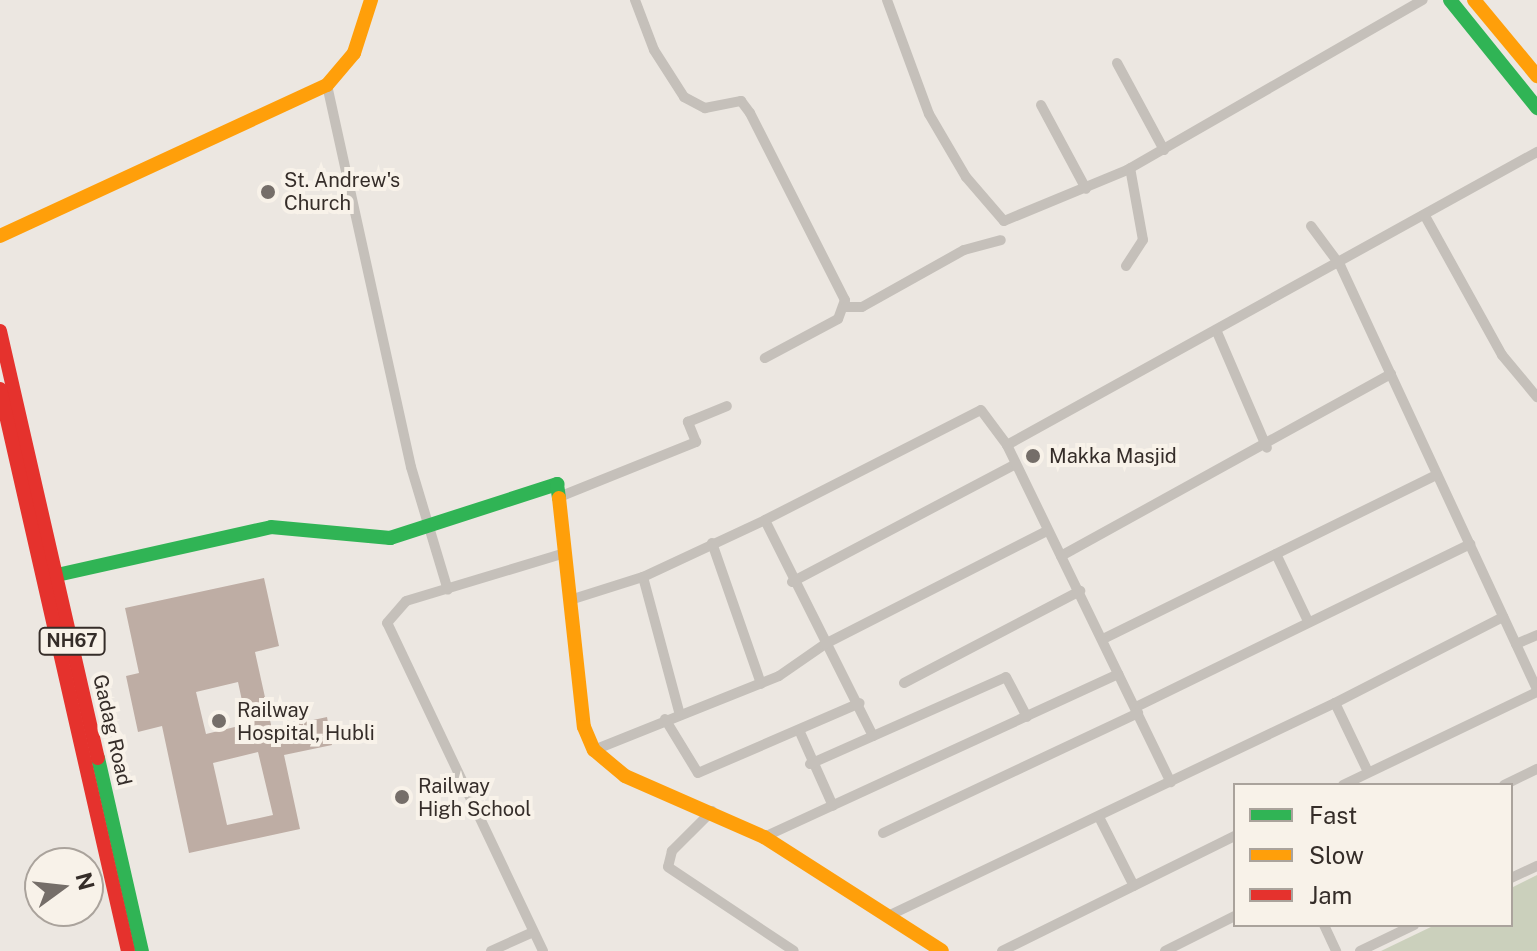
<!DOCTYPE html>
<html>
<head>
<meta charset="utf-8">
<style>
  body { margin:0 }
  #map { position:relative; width:1537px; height:951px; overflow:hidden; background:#ece7e1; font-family:"Public Sans",sans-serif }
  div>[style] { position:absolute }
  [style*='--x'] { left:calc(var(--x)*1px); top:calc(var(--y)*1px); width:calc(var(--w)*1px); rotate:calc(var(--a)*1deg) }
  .green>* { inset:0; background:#cbd0bc }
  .building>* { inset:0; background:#beada4 }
  .street>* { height:10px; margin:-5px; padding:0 5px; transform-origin:5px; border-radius:5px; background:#c5c0ba }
  .fast>* { height:14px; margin:-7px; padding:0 7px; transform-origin:7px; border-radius:7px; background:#30b455 }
  .slow>* { height:14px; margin:-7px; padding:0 7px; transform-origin:7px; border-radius:7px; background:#ff9f0a }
  .jam>* { height:14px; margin:-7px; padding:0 7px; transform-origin:7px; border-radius:7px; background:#e5322d }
  .dots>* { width:22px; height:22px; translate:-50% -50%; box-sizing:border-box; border:4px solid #f8f2e9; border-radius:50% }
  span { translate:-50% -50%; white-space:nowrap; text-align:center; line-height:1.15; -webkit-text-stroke:8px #f8f2e9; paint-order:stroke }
  .shield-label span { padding:2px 6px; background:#f8f2e9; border:2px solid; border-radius:6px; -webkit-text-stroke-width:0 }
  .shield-label { font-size:18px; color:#352d29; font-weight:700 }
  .poi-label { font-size:20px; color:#352d29 }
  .left { translate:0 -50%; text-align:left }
  .street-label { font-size:20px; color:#352d29 }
  .legend { position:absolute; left:1233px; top:783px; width:280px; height:144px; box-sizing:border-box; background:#f8f2e9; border:2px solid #aaa39c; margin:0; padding:10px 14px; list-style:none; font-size:24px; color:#352d29 }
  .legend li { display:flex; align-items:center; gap:16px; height:40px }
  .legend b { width:40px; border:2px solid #aaa39c }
  .north { position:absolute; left:24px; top:847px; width:80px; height:80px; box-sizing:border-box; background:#f8f2e9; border:2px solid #aaa39c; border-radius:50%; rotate:75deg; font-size:22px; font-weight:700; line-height:32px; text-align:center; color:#352d29 }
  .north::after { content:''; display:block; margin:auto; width:28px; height:36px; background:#756e69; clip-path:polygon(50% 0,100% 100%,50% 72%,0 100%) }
</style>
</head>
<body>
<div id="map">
  <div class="green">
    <div style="clip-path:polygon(1537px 875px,1537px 951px,1381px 951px,1435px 925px,1511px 925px,1511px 888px)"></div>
  </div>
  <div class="building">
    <div style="clip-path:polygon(evenodd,264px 578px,279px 646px,255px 652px,272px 729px,327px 717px,332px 745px,284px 755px,300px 829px,189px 853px,162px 726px,138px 732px,126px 676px,139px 673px,125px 608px,264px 578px,238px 682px,247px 724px,206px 734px,196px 692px,238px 682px,264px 578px,258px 752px,273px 815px,227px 825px,213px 763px,258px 752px)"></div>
  </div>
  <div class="street">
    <div style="--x:635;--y:0;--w:53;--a:69.2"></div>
    <div style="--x:654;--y:50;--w:56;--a:57.4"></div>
    <div style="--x:684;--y:97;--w:24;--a:28"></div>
    <div style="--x:705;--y:108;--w:37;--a:-11"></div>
    <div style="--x:741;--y:101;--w:15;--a:53"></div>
    <div style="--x:750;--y:113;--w:210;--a:63.1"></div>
    <div style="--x:845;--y:300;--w:20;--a:110"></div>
    <div style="--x:838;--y:319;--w:83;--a:151.9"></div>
    <div style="--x:887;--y:0;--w:121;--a:69.8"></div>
    <div style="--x:929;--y:114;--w:73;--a:59.6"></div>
    <div style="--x:966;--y:177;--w:58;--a:49.2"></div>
    <div style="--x:1004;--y:221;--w:133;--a:-22.5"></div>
    <div style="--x:1127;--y:170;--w:341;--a:-29.9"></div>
    <div style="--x:1117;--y:63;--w:99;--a:61.6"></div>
    <div style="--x:327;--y:85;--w:391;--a:77.6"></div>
    <div style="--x:411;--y:467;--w:128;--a:73.3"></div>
    <div style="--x:1041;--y:105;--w:95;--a:61.8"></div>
    <div style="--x:1425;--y:216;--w:159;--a:61"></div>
    <div style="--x:1502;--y:355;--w:55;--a:50.2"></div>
    <div style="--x:1311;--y:226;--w:49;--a:53.4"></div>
    <div style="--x:1340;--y:265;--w:468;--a:65.1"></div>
    <div style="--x:1126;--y:266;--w:31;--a:-57"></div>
    <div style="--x:1143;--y:240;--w:73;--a:-100.2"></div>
    <div style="--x:846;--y:307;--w:16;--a:0"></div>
    <div style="--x:862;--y:307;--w:117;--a:-29.2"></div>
    <div style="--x:964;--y:250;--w:38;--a:-15"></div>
    <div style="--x:1217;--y:332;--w:126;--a:66.7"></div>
    <div style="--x:1007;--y:445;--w:606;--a:-28.94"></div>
    <div style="--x:559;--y:497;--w:148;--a:-21.9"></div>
    <div style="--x:696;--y:442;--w:22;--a:-112"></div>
    <div style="--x:688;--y:422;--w:42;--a:-22.3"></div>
    <div style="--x:712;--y:543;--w:149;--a:70.8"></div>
    <div style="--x:1276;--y:554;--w:74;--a:64.5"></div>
    <div style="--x:1061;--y:556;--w:377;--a:-28.9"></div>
    <div style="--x:643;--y:577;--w:143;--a:75"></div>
    <div style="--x:792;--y:582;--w:249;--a:-27.8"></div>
    <div style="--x:570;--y:600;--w:77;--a:-17.5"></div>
    <div style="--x:643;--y:577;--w:135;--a:-25"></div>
    <div style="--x:1103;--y:639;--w:372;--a:-26.2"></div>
    <div style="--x:1516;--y:644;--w:23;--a:-23"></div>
    <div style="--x:904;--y:683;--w:199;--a:-27.6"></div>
    <div style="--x:1335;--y:703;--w:189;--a:-27.1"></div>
    <div style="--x:1136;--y:707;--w:372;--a:-26"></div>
    <div style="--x:665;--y:719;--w:63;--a:58.6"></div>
    <div style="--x:698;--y:773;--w:176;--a:-23.4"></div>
    <div style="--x:799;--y:730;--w:83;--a:65.9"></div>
    <div style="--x:873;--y:736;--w:241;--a:-116.6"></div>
    <div style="--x:765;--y:520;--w:242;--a:-27"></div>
    <div style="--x:981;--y:410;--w:44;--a:53.4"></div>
    <div style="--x:1007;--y:445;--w:375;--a:64.1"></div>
    <div style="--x:594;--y:750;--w:199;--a:-21.8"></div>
    <div style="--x:779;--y:676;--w:56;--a:-34.8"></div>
    <div style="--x:825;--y:644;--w:249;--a:-27"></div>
    <div style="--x:810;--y:764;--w:214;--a:-23.9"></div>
    <div style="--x:1006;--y:677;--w:45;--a:62.3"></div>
    <div style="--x:1343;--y:785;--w:215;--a:-25.6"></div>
    <div style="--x:1504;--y:785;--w:37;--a:-26"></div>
    <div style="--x:712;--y:811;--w:57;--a:135"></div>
    <div style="--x:672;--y:851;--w:16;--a:104"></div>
    <div style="--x:668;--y:867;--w:151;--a:33.7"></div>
    <div style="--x:1099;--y:817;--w:77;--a:63.1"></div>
    <div style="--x:883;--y:833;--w:282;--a:-25.2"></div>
    <div style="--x:764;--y:837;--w:390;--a:-24.7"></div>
    <div style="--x:1511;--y:878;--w:29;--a:-25"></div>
    <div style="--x:888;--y:916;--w:495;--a:-25.5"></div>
    <div style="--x:1335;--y:703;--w:76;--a:64.4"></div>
    <div style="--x:1324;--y:925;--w:29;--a:65"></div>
    <div style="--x:491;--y:951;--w:46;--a:-24.3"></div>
    <div style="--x:543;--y:951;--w:363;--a:-115.4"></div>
    <div style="--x:387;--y:623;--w:29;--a:-49"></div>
    <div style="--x:406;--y:601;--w:166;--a:-16.8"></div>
    <div style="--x:1002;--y:951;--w:260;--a:-26.3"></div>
    <div style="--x:1165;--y:951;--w:78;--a:-26.6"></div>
    <div style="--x:1360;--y:951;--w:60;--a:-25.7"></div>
  </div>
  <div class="fast">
    <div style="--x:1450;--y:0;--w:139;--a:51.1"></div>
    <div style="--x:57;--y:575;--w:219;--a:-12.6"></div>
    <div style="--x:271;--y:527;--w:120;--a:5.3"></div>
    <div style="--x:390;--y:538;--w:176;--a:-17.9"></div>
    <div style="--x:557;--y:484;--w:14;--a:82"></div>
    <div style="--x:98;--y:758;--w:198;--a:77.2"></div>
  </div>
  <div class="slow">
    <div style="--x:1474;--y:0;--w:99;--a:50.3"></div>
    <div style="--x:0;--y:236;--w:360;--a:-24.8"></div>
    <div style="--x:327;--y:85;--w:42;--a:-49.8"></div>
    <div style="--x:354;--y:53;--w:56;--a:-72.2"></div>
    <div style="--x:559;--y:498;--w:230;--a:83.8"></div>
    <div style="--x:584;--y:727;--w:25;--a:67"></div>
    <div style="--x:594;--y:750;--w:40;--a:40"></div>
    <div style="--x:625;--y:776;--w:152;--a:23.7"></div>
    <div style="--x:764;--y:837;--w:211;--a:32.6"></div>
  </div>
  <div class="jam">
    <div style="--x:0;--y:331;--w:438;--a:77.1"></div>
    <div style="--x:0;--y:389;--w:576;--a:77.17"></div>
  </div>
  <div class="dots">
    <div style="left:268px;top:192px;background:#756e69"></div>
    <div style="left:1033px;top:456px;background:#756e69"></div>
    <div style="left:219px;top:721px;background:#756e69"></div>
    <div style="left:402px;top:797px;background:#756e69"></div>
  </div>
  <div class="shield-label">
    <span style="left:72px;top:641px">NH67</span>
  </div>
  <div class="poi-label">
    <span class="left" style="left:284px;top:192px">St. Andrew's<br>Church</span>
    <span class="left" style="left:1049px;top:456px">Makka Masjid</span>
    <span class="left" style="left:237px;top:722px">Railway<br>Hospital, Hubli</span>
    <span class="left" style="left:418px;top:798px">Railway<br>High School</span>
  </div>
  <div class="street-label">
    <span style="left:112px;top:730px;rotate:77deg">Gadag Road</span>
  </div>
  <ul class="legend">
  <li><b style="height:10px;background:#30b455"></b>Fast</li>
  <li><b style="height:10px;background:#ff9f0a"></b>Slow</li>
  <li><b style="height:10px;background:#e5322d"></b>Jam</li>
  </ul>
  <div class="north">N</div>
</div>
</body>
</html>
